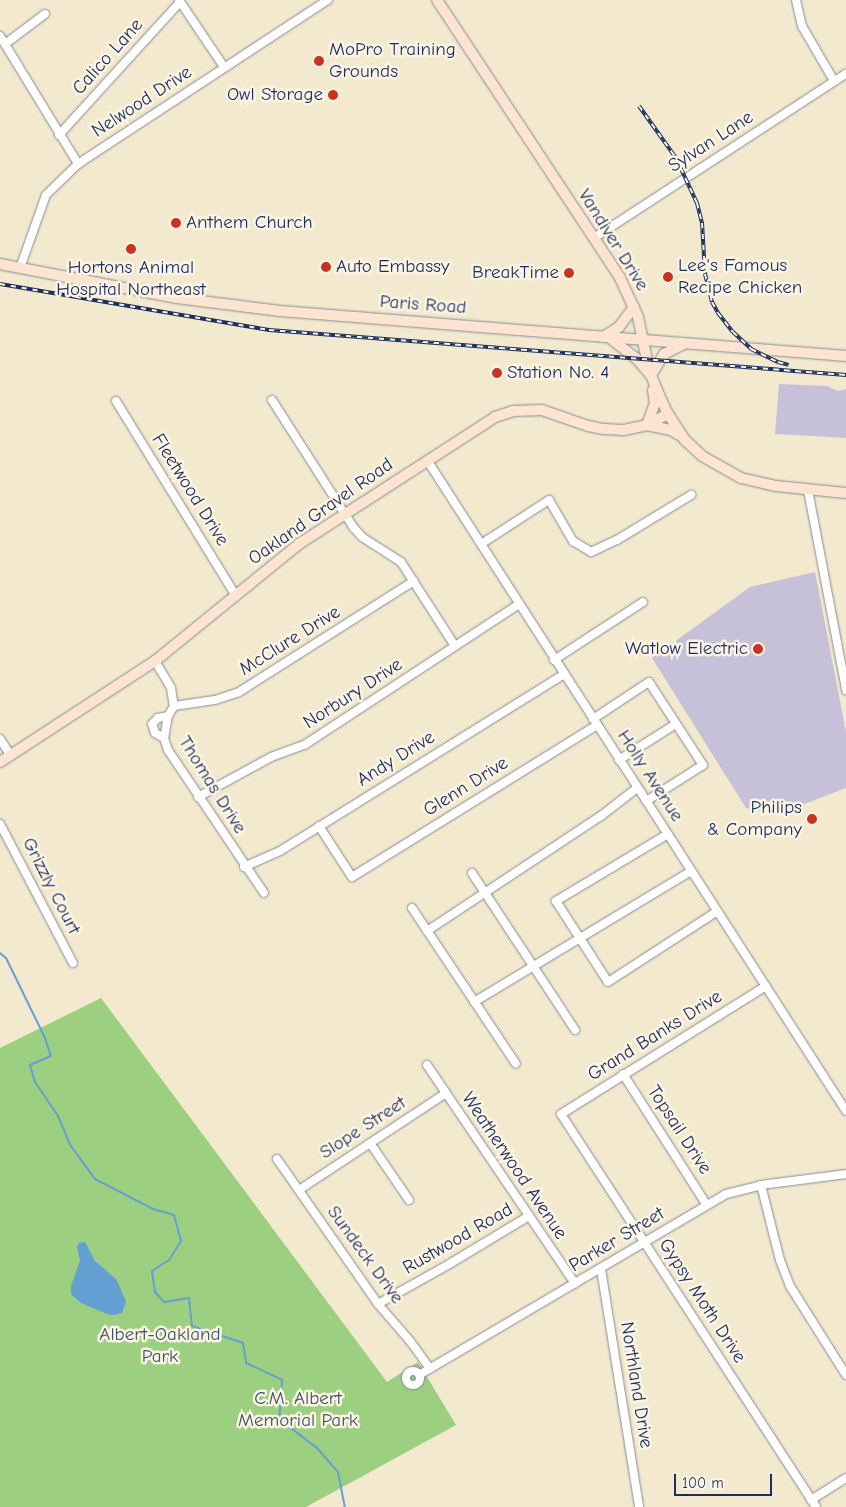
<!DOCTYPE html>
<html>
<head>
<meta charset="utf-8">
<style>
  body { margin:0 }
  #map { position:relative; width:846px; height:1507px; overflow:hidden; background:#f2e9ce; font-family:"Comic Neue",sans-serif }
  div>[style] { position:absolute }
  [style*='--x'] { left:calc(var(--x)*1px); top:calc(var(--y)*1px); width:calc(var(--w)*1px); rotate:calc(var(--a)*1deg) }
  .industrial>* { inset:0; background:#c7c0d9 }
  .green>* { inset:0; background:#9ccf7f }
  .water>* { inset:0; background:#63a0d4 }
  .stream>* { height:2px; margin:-1px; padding:0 1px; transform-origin:1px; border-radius:1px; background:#63a0d4 }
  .roads { filter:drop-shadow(0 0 1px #868c96) drop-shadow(0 0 1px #868c96) }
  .street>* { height:8px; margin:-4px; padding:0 4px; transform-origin:4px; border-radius:4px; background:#fff }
  .street>.ring { margin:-4px; padding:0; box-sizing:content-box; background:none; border:8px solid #fff; border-radius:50% }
  .secondary>* { height:10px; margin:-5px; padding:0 5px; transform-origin:5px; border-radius:5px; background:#fde4d1 }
  .rail>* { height:4px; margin-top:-2px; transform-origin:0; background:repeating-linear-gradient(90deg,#fcf5e5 0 5.5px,#1b2f5e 0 11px); box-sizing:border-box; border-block:1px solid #1b2f5e }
  .dots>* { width:14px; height:14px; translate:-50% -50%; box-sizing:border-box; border:2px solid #fcf5e5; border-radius:50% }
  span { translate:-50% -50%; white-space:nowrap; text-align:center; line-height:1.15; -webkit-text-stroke:5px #fcf5e5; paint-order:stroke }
  .poi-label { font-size:19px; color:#1b2f5e }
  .left { translate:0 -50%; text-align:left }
  .right { translate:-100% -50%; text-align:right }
  .street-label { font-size:19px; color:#1b2f5e }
  .park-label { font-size:19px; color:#3b5766 }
  .scale { position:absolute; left:674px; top:1474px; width:98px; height:22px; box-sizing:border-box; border:2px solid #1b2f5e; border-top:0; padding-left:6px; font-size:15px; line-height:18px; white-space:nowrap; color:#1b2f5e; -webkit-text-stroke:4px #fcf5e5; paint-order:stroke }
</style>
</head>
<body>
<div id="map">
  <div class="industrial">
    <div style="clip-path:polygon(779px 384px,827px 386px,838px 391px,846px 389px,846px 438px,775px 434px)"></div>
    <div style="clip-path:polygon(815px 572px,846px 732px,846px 788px,776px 815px,746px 808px,652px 658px,750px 587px)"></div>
  </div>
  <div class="green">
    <div style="clip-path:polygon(101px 998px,387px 1382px,418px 1362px,456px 1425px,306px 1507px,0 1507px,0 1048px)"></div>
  </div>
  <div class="water">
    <div style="clip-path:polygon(85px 1242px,95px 1261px,116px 1279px,126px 1301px,122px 1313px,114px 1315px,107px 1314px,81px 1303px,71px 1294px,71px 1286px,80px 1261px,77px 1247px,79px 1243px)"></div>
  </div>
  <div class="stream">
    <div style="--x:0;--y:953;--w:8;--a:40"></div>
    <div style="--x:6;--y:958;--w:89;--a:64"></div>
    <div style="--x:45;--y:1038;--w:19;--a:72"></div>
    <div style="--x:51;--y:1056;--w:23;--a:157"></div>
    <div style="--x:30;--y:1065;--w:18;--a:74"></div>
    <div style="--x:35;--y:1082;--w:41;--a:55.9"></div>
    <div style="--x:58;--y:1116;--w:33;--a:67"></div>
    <div style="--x:71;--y:1146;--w:41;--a:54"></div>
    <div style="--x:95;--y:1179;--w:65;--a:27.3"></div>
    <div style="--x:153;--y:1209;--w:22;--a:16"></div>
    <div style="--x:174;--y:1215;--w:27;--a:75"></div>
    <div style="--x:181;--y:1241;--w:22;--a:122"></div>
    <div style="--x:169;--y:1260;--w:20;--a:147"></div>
    <div style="--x:152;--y:1271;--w:21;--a:82"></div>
    <div style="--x:155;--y:1292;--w:13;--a:48"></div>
    <div style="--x:164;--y:1302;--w:25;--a:-9"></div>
    <div style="--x:189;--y:1298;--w:28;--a:84"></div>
    <div style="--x:192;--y:1326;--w:54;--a:18.4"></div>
    <div style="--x:243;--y:1343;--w:20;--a:81"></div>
    <div style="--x:246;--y:1363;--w:40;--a:25"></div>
    <div style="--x:282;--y:1380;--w:39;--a:94"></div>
    <div style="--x:279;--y:1419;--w:48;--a:37.3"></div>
    <div style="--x:317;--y:1448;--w:32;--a:49"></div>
    <div style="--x:338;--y:1472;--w:36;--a:79"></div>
  </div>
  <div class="roads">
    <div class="street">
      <div style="--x:179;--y:0;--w:81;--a:56.1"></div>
      <div style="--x:796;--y:0;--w:27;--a:77"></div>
      <div style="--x:802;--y:26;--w:64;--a:59.8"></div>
      <div style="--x:0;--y:36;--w:150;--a:58.6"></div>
      <div style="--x:5;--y:44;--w:50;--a:-36.9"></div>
      <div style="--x:59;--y:135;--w:180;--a:-47.7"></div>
      <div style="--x:594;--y:238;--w:301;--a:-33.1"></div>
      <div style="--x:20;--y:268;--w:77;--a:-70.4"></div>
      <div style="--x:46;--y:195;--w:45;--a:-44.1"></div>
      <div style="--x:78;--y:164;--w:299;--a:-33.3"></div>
      <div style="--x:272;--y:400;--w:152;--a:57.4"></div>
      <div style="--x:354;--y:528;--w:12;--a:48"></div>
      <div style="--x:362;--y:537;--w:46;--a:32.7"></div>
      <div style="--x:401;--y:562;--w:100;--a:57.3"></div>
      <div style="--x:116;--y:401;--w:229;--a:58.4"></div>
      <div style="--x:427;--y:460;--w:774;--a:57.23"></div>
      <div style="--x:808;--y:490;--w:204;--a:79.2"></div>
      <div style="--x:481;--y:544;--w:81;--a:-32.9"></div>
      <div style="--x:549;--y:500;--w:48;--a:59.7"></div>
      <div style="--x:573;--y:541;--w:21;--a:31"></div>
      <div style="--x:591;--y:552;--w:29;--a:-25"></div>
      <div style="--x:617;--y:540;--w:87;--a:-31.3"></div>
      <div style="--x:554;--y:660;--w:106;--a:-33.1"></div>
      <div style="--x:155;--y:661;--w:31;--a:59"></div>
      <div style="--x:171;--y:688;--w:18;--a:81"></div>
      <div style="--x:174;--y:706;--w:12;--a:121"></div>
      <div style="--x:168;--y:716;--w:22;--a:100"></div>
      <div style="--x:164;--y:738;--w:13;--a:72"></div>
      <div style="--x:168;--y:750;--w:172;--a:56.1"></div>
      <div style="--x:174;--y:706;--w:41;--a:-8.3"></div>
      <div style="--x:215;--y:700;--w:25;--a:-18"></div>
      <div style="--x:239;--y:692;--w:207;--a:-32.4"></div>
      <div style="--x:593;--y:719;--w:67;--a:-33.5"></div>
      <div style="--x:649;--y:682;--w:99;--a:57"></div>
      <div style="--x:703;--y:765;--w:67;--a:147.7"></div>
      <div style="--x:164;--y:738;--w:10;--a:-151"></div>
      <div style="--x:155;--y:733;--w:9;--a:-108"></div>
      <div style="--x:152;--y:724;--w:8;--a:-45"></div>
      <div style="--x:158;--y:718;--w:10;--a:-11"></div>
      <div style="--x:0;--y:739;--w:20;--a:57"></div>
      <div style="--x:619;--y:760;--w:67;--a:-32.3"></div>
      <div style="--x:198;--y:797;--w:83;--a:-28.7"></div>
      <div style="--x:271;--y:757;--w:37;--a:-20"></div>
      <div style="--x:306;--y:744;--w:255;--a:-33.3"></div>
      <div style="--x:0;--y:824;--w:157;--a:62.3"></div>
      <div style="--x:319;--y:826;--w:61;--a:57.1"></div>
      <div style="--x:352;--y:877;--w:288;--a:-31.8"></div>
      <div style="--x:668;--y:834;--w:131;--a:149.1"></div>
      <div style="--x:556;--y:901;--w:96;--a:57.3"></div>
      <div style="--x:608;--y:982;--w:129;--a:-32.9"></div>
      <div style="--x:244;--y:867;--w:39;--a:-24"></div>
      <div style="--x:280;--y:851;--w:335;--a:-31.9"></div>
      <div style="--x:472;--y:873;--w:188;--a:56.7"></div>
      <div style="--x:412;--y:908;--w:187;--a:56.3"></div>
      <div style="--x:427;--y:931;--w:209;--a:-33.5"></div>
      <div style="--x:601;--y:816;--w:46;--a:-37.9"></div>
      <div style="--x:766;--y:986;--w:242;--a:148"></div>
      <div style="--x:561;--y:1114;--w:468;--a:57"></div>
      <div style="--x:474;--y:1002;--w:253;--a:-31.1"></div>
      <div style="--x:427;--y:1065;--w:264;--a:55.9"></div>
      <div style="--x:623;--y:1074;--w:154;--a:57.4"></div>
      <div style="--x:370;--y:1143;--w:69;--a:55.6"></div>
      <div style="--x:277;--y:1159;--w:177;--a:55.1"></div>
      <div style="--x:378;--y:1304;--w:49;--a:49.1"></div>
      <div style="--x:410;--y:1341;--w:34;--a:54"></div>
      <div style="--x:761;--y:1185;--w:77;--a:75.8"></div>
      <div style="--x:780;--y:1260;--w:28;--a:69"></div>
      <div style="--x:790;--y:1286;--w:105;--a:57.8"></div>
      <div style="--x:299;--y:1190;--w:176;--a:-33.4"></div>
      <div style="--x:601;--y:1269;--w:241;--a:80.9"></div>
      <div style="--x:378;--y:1304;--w:84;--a:-29.3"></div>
      <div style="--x:451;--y:1263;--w:91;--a:-31.1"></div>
      <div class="ring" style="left:406px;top:1371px;width:6px;height:6px"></div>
      <div style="--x:419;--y:1375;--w:356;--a:-30.5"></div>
      <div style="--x:726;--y:1194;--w:36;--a:-14"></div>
      <div style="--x:761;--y:1185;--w:86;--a:-7.4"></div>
      <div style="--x:811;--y:1500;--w:41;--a:-32.2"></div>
    </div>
    <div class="secondary">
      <div style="--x:437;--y:0;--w:333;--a:56.6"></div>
      <div style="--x:620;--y:278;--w:43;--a:65.2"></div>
      <div style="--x:638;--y:317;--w:54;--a:78.3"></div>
      <div style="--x:649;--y:370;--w:27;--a:68"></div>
      <div style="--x:659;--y:395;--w:21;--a:65"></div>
      <div style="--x:668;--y:414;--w:31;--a:57"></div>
      <div style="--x:685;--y:440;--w:23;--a:43"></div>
      <div style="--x:702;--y:456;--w:45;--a:29.4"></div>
      <div style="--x:741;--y:478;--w:36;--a:13"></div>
      <div style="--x:776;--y:486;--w:70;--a:5.7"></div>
      <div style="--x:0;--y:264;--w:180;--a:10.9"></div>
      <div style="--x:177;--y:298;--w:104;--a:7.2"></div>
      <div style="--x:280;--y:311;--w:568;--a:4.55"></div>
      <div style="--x:603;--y:337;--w:19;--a:-32"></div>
      <div style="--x:619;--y:327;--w:25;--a:-53"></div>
      <div style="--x:610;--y:338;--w:33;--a:38"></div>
      <div style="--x:636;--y:358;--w:23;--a:49"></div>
      <div style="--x:651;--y:375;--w:25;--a:-58"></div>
      <div style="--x:664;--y:354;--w:22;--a:-27"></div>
      <div style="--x:647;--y:425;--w:23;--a:-70"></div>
      <div style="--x:655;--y:403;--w:13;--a:-99"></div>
      <div style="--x:647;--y:425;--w:25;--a:12"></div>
      <div style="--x:671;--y:430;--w:12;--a:31"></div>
      <div style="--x:0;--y:762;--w:185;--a:-33.1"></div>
      <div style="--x:155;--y:661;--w:186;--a:-39.1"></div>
      <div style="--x:299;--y:544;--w:234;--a:-32.9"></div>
      <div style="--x:495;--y:417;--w:19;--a:-18"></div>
      <div style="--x:513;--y:411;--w:29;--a:-2"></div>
      <div style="--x:542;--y:410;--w:49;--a:19.2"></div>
      <div style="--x:588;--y:426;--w:16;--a:11"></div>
      <div style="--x:604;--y:429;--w:20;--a:3"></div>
      <div style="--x:624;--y:430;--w:24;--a:-12"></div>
      <div style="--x:647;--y:425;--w:24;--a:-28"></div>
    </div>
  </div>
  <div class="rail">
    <div style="--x:639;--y:106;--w:64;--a:54.6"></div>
    <div style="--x:676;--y:158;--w:50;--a:65"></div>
    <div style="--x:697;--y:203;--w:21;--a:76"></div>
    <div style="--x:702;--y:223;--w:51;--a:86.6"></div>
    <div style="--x:705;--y:274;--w:29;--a:76"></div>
    <div style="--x:712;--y:302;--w:13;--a:61"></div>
    <div style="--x:718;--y:313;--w:24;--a:52"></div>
    <div style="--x:733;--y:332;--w:25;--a:43"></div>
    <div style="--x:751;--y:349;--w:30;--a:26"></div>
    <div style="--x:778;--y:362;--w:11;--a:15"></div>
    <div style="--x:0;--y:284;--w:273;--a:9.7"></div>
    <div style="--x:269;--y:330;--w:579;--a:4.46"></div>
  </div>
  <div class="dots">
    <div style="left:319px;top:61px;background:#c8321e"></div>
    <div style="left:333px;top:95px;background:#c8321e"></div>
    <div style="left:176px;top:223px;background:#c8321e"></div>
    <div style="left:131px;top:249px;background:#c8321e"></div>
    <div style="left:326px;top:267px;background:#c8321e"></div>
    <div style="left:569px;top:273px;background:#c8321e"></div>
    <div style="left:668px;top:277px;background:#c8321e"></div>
    <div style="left:497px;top:373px;background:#c8321e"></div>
    <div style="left:758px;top:649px;background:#c8321e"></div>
    <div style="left:812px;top:819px;background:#c8321e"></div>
  </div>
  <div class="poi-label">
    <span class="left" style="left:329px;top:61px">MoPro Training<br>Grounds</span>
    <span class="right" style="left:323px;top:95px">Owl Storage</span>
    <span class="left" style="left:186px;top:223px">Anthem Church</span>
    <span class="left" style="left:678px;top:277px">Lee's Famous<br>Recipe Chicken</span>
    <span class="left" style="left:336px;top:267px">Auto Embassy</span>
    <span style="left:131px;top:279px">Hortons Animal<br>Hospital Northeast</span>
    <span class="right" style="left:559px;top:273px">BreakTime</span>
    <span class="left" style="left:507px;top:373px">Station No. 4</span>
    <span class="right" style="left:748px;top:649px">Watlow Electric</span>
    <span class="right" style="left:802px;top:819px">Philips<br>&amp; Company</span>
  </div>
  <div class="street-label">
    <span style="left:108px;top:57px;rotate:-48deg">Calico Lane</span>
    <span style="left:142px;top:102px;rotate:-33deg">Nelwood Drive</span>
    <span style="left:711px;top:142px;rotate:-33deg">Sylvan Lane</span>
    <span style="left:613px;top:240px;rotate:58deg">Vandiver Drive</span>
    <span style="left:423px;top:305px;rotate:4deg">Paris Road</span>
    <span style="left:190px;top:490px;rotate:58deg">Fleetwood Drive</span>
    <span style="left:321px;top:512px;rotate:-35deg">Oakland Gravel Road</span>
    <span style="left:290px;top:641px;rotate:-32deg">McClure Drive</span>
    <span style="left:353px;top:694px;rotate:-33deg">Norbury Drive</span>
    <span style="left:396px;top:759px;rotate:-32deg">Andy Drive</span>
    <span style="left:650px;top:776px;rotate:57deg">Holly Avenue</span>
    <span style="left:212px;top:785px;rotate:58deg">Thomas Drive</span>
    <span style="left:466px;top:787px;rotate:-32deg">Glenn Drive</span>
    <span style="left:51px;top:886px;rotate:63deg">Grizzly Court</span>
    <span style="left:655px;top:1036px;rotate:-32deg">Grand Banks Drive</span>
    <span style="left:363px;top:1128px;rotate:-33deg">Slope Street</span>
    <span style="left:679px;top:1130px;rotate:57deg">Topsail Drive</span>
    <span style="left:514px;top:1166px;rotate:56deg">Weatherwood Avenue</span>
    <span style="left:458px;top:1239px;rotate:-30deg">Rustwood Road</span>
    <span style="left:617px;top:1240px;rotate:-31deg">Parker Street</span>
    <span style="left:365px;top:1255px;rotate:54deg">Sundeck Drive</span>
    <span style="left:702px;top:1301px;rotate:57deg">Gypsy Moth Drive</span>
    <span style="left:636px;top:1385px;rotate:81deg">Northland Drive</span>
  </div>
  <div class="park-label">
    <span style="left:160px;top:1346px">Albert-Oakland<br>Park</span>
    <span style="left:298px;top:1410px">C.M. Albert<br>Memorial Park</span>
  </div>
  <div class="scale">100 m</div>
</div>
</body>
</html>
